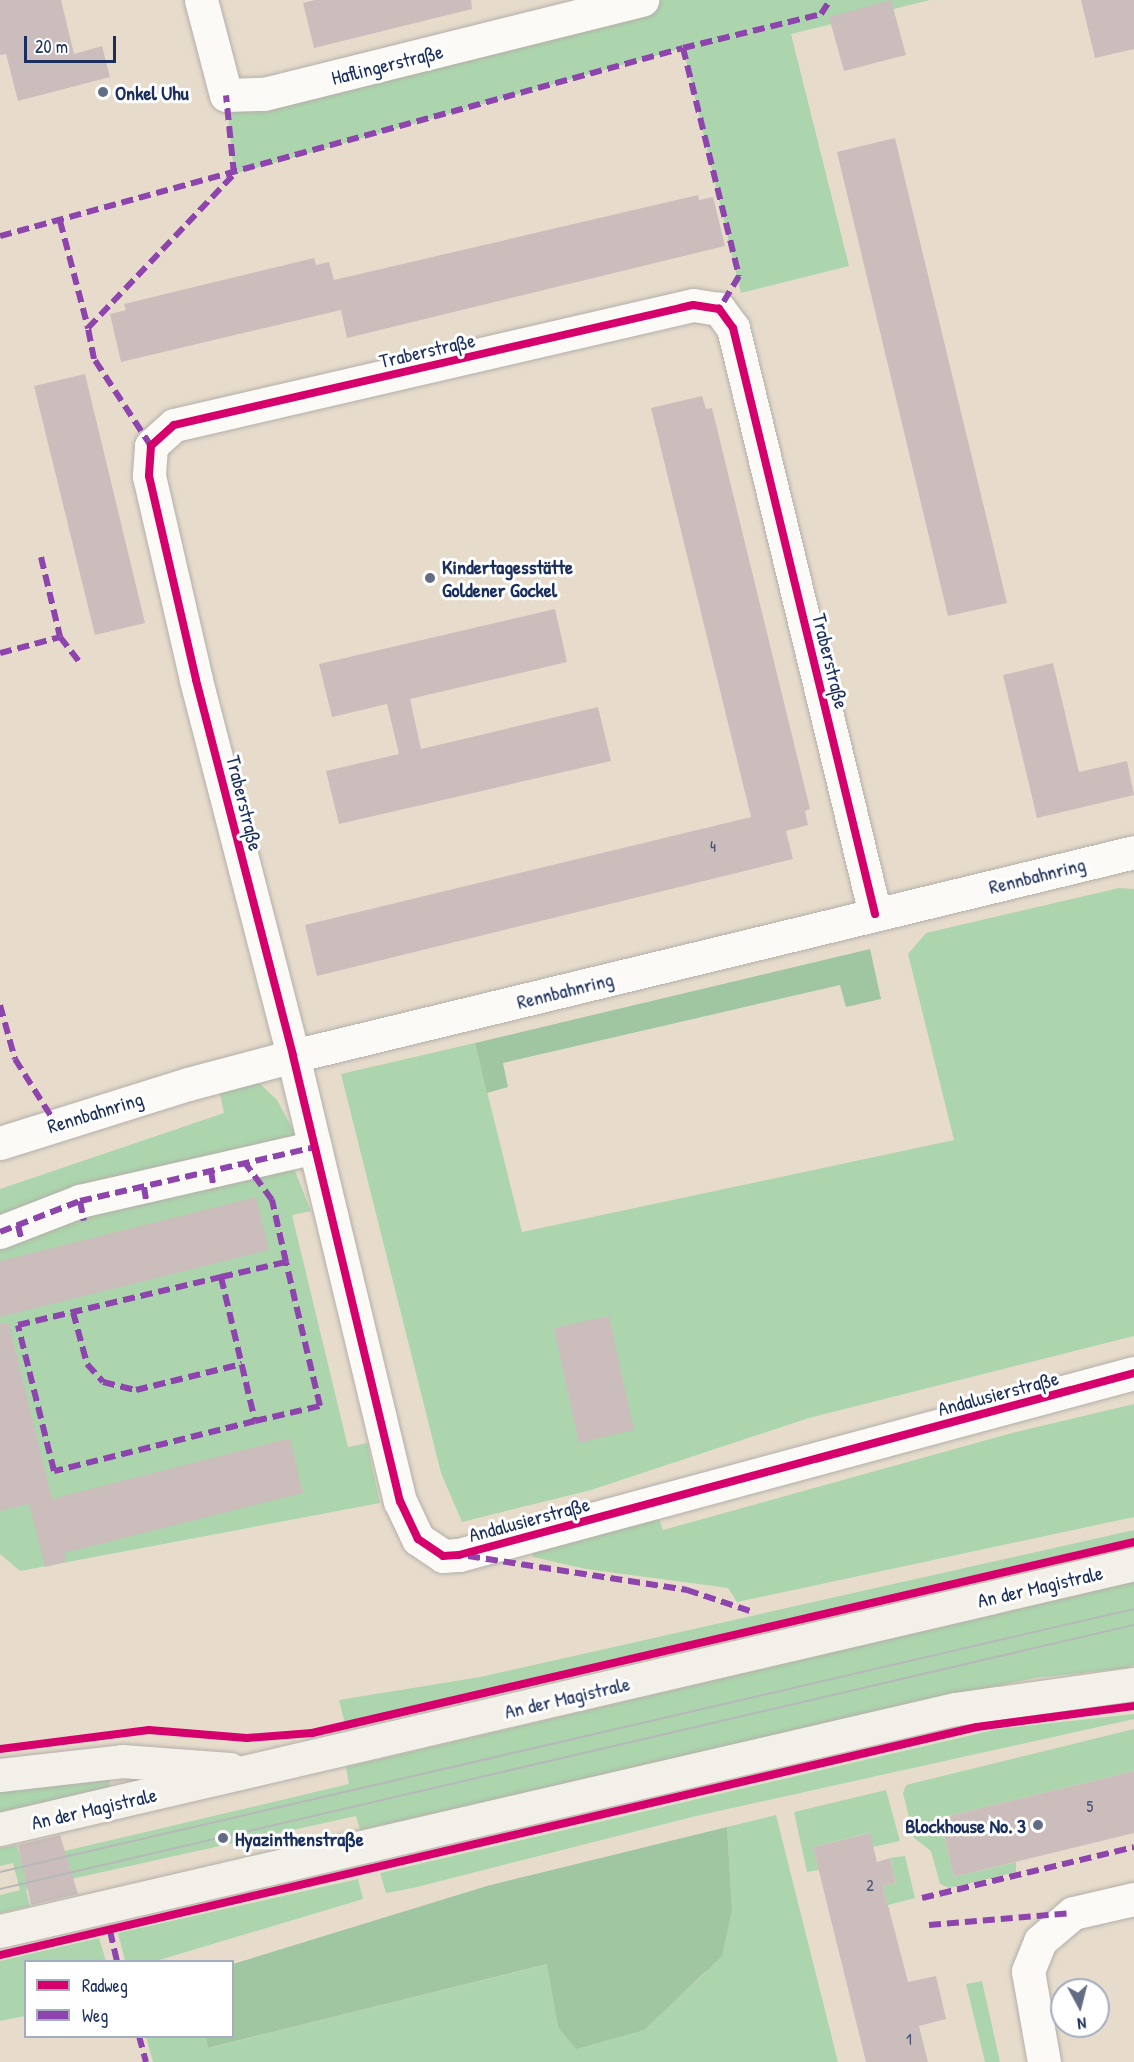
<!DOCTYPE html>
<html>
<head>
<meta charset="utf-8">
<style>
  body { margin:0 }
  #map { position:relative; width:1134px; height:2062px; overflow:hidden; background:#e7dccc; font-family:"Patrick Hand",sans-serif }
  div>[style] { position:absolute }
  [style*='--x'] { left:calc(var(--x)*1px); top:calc(var(--y)*1px); width:calc(var(--w)*1px); rotate:calc(var(--a)*1deg) }
  .green>* { inset:0; background:#acd5ad }
  .forest>* { inset:0; background:#9fc5a1 }
  .building>* { inset:0; background:#cbbdbc }
  .roads { filter:drop-shadow(0 0 2px #b3afa9) drop-shadow(0 0 2px #b3afa9) }
  .street>* { height:33px; margin:-16.5px; padding:0 16.5px; transform-origin:16.5px; border-radius:16.5px; background:#fbfaf7 }
  .secondary>* { height:33px; margin:-16.5px; padding:0 16.5px; transform-origin:16.5px; border-radius:16.5px; background:#f3f0e9 }
  .tram>* { height:1.5px; margin:-0.75px; padding:0 0.75px; transform-origin:0.75px; border-radius:0.75px; background:#b6b7b9 }
  .quiet>* { height:6px; margin-top:-3px; transform-origin:0; background:repeating-linear-gradient(90deg,#8e44ad 0 12px,transparent 0 18px) }
  .cycleway>* { height:8px; margin:-4px; padding:0 4px; transform-origin:4px; border-radius:4px; background:#d6006c }
  .dots>* { width:16px; height:16px; translate:-50% -50%; box-sizing:border-box; border:3px solid #fff; border-radius:50% }
  span { translate:-50% -50%; white-space:nowrap; text-align:center; line-height:1.15; -webkit-text-stroke:6px #fff; paint-order:stroke }
  .number-label { font-size:16px; color:#475276 }
  .number-label span { -webkit-text-stroke-width:0 }
  .street-label { font-size:20px; color:#1b2f5e }
  .poi-label { font-size:20px; color:#1b2f5e; font-weight:700 }
  .left { translate:0 -50%; text-align:left }
  .right { translate:-100% -50%; text-align:right }
  .legend { position:absolute; left:24px; top:1960px; width:210px; height:78px; box-sizing:border-box; background:#fff; border:2px solid #a4acbf; margin:0; padding:8px 10px; list-style:none; font-size:18px; color:#1b2f5e }
  .legend li { display:flex; align-items:center; gap:12px; height:30px }
  .legend b { width:30px; border:2px solid #a4acbf }
  .north { position:absolute; left:1050px; top:1978px; width:60px; height:60px; box-sizing:border-box; background:#fff; border:2px solid #a4acbf; border-radius:50%; rotate:173deg; font-size:16px; font-weight:700; line-height:24px; text-align:center; color:#1b2f5e }
  .north::after { content:''; display:block; margin:auto; width:21px; height:27px; background:#626c84; clip-path:polygon(50% 0,100% 100%,50% 72%,0 100%) }
  .scale { position:absolute; left:24px; top:36px; width:92px; height:27px; box-sizing:border-box; border:3px solid #1b2f5e; border-top:0; padding-left:8px; font-size:18px; line-height:21px; white-space:nowrap; color:#1b2f5e; -webkit-text-stroke:4px #fff; paint-order:stroke }
</style>
</head>
<body>
<div id="map">
  <div class="green">
    <div style="clip-path:polygon(642px 0,930px 0,791px 34px,849px 266px,741px 293px,683px 48px,234px 174px,226px 95px)"></div>
    <div style="clip-path:polygon(1119px 888px,1134px 889px,1134px 1336px,809px 1418px,591px 1490px,462px 1522px,441px 1473px,341px 1074px,475px 1043px,522px 1232px,954px 1140px,908px 954px,926px 933px)"></div>
    <div style="clip-path:polygon(258px 1082px,277px 1100px,296px 1135px,285px 1146px,311px 1211px,292px 1215px,348px 1447px,367px 1443px,380px 1503px,20px 1571px,0 1554px,0 1189px,224px 1113px,219px 1090px)"></div>
    <div style="clip-path:polygon(1134px 1404px,1134px 1517px,737px 1602px,728px 1588px,586px 1569px,533px 1557px,532px 1553px,659px 1519px,663px 1530px,1012px 1433px)"></div>
    <div style="clip-path:polygon(1134px 1530px,1134px 1538px,345px 1724px,339px 1700px,480px 1677px)"></div>
    <div style="clip-path:polygon(1134px 1582px,1134px 1665px,1127px 1668px,1035px 1678px,921px 1702px,360px 1830px,356px 1816px,26px 1889px,30px 1906px,0 1913px,0 1895px,20px 1890px,13px 1863px,0 1866px,0 1848px,17px 1845px,22px 1861px,69px 1850px,349px 1784px,346px 1767px)"></div>
    <div style="clip-path:polygon(1134px 1714px,1134px 1719px,696px 1816px,413px 1888px,386px 1893px,380px 1873px,998px 1729px)"></div>
    <div style="clip-path:polygon(1134px 1729px,1134px 1771px,940px 1818px,954px 1877px,1016px 1862px,1016px 1872px,949px 1888px,940px 1884px,931px 1851px,914px 1838px,903px 1793px,906px 1785px)"></div>
    <div style="clip-path:polygon(109px 1779px,110px 1788px,0 1812px,0 1791px)"></div>
    <div style="clip-path:polygon(886px 1790px,900px 1841px,873px 1847px,869px 1833px,813px 1847px,819px 1870px,807px 1872px,794px 1812px)"></div>
    <div style="clip-path:polygon(776px 1815px,838px 2062px,153px 2062px,146px 2037px,206px 2037px,209px 2048px,548px 1964px,558px 2027px,671px 2004px,706px 1972px,732px 1909px,727px 1827px)"></div>
    <div style="clip-path:polygon(905px 1856px,915px 1898px,888px 1905px,883px 1886px,896px 1883px,890px 1858px)"></div>
    <div style="clip-path:polygon(358px 1879px,363px 1899px,156px 1961px,125px 1961px,118px 1933px)"></div>
    <div style="clip-path:polygon(99px 1938px,106px 1961px,26px 1962px,25px 2016px,0 2021px,0 1961px)"></div>
    <div style="clip-path:polygon(982px 1981px,1000px 2062px,985px 2062px,966px 1984px)"></div>
  </div>
  <div class="forest">
    <div style="clip-path:polygon(870px 949px,881px 999px,846px 1007px,840px 985px,503px 1063px,508px 1087px,487px 1093px,475px 1043px)"></div>
    <div style="clip-path:polygon(727px 1827px,732px 1909px,722px 1956px,644px 2030px,576px 2049px,558px 2027px,547px 1964px,208px 2048px,206px 2037px,232px 2036px,233px 1964px,487px 1886px)"></div>
  </div>
  <div class="building">
    <div style="clip-path:polygon(0 0,61px 0,74px 54px,102px 46px,110px 77px,18px 101px,6px 54px,0 55px)"></div>
    <div style="clip-path:polygon(315px 0,471px 0,472px 9px,314px 48px,303px 3px)"></div>
    <div style="clip-path:polygon(891px 0,906px 55px,844px 71px,829px 17px)"></div>
    <div style="clip-path:polygon(1081px 0,1134px 0,1134px 49px,1095px 58px)"></div>
    <div style="clip-path:polygon(895px 138px,1007px 603px,948px 616px,837px 152px)"></div>
    <div style="clip-path:polygon(698px 195px,699px 200px,713px 197px,725px 246px,347px 338px,341px 310px,121px 362px,110px 314px,126px 310px,124px 304px,314px 258px,316px 265px,329px 262px,334px 280px)"></div>
    <div style="clip-path:polygon(85px 374px,145px 623px,95px 635px,34px 386px)"></div>
    <div style="clip-path:polygon(702px 396px,706px 409px,712px 408px,810px 809px,805px 811px,808px 825px,786px 831px,793px 859px,317px 976px,305px 925px,751px 817px,651px 408px)"></div>
    <div style="clip-path:polygon(555px 609px,567px 662px,410px 699px,421px 749px,598px 707px,611px 761px,339px 824px,326px 771px,399px 754px,387px 704px,332px 717px,319px 664px)"></div>
    <div style="clip-path:polygon(1053px 663px,1079px 772px,1127px 761px,1134px 795px,1037px 818px,1003px 675px)"></div>
    <div style="clip-path:polygon(256px 1197px,269px 1250px,0 1317px,0 1261px)"></div>
    <div style="clip-path:polygon(609px 1316px,634px 1430px,579px 1443px,554px 1328px)"></div>
    <div style="clip-path:polygon(9px 1323px,52px 1499px,290px 1438px,303px 1493px,64px 1553px,66px 1562px,45px 1567px,29px 1504px,0 1511px,0 1324px)"></div>
    <div style="clip-path:polygon(1134px 1771px,1134px 1833px,954px 1877px,940px 1818px)"></div>
    <div style="clip-path:polygon(870px 1833px,877px 1862px,890px 1858px,896px 1883px,883px 1886px,908px 1982px,936px 1976px,946px 2019px,919px 2026px,928px 2062px,866px 2062px,813px 1847px)"></div>
    <div style="clip-path:polygon(60px 1835px,78px 1894px,31px 1905px,18px 1845px)"></div>
  </div>
  <div class="roads">
    <div class="street">
      <div style="--x:201;--y:0;--w:98;--a:75.3"></div>
      <div style="--x:226;--y:95;--w:38;--a:-2"></div>
      <div style="--x:264;--y:94;--w:390;--a:-14"></div>
      <div style="--x:875;--y:914;--w:603;--a:-103.62"></div>
      <div style="--x:733;--y:328;--w:24;--a:-126"></div>
      <div style="--x:719;--y:309;--w:26;--a:-171"></div>
      <div style="--x:693;--y:305;--w:533;--a:166.98"></div>
      <div style="--x:174;--y:425;--w:31;--a:138"></div>
      <div style="--x:151;--y:446;--w:30;--a:94"></div>
      <div style="--x:149;--y:476;--w:209;--a:77"></div>
      <div style="--x:196;--y:680;--w:388;--a:75.5"></div>
      <div style="--x:293;--y:1056;--w:458;--a:76.5"></div>
      <div style="--x:400;--y:1501;--w:42;--a:64.7"></div>
      <div style="--x:418;--y:1539;--w:30;--a:34"></div>
      <div style="--x:443;--y:1556;--w:16;--a:-4"></div>
      <div style="--x:459;--y:1555;--w:699;--a:-15.09"></div>
      <div style="--x:0;--y:1143;--w:197;--a:-17.4"></div>
      <div style="--x:188;--y:1084;--w:109;--a:-14.9"></div>
      <div style="--x:293;--y:1056;--w:865;--a:-13.63"></div>
      <div style="--x:0;--y:1232;--w:86;--a:-21.2"></div>
      <div style="--x:80;--y:1201;--w:241;--a:-12.9"></div>
      <div style="--x:1044;--y:2062;--w:92;--a:-100"></div>
      <div style="--x:1028;--y:1971;--w:32;--a:-68"></div>
      <div style="--x:1040;--y:1941;--w:43;--a:-40.3"></div>
      <div style="--x:1073;--y:1913;--w:63;--a:-12.9"></div>
    </div>
    <div class="secondary">
      <div style="--x:0;--y:1775;--w:123;--a:-6.5"></div>
      <div style="--x:122;--y:1761;--w:108;--a:4.2"></div>
      <div style="--x:0;--y:1829;--w:1165;--a:-13.15"></div>
      <div style="--x:0;--y:1931;--w:980;--a:-13.09"></div>
      <div style="--x:955;--y:1709;--w:181;--a:-8"></div>
    </div>
  </div>
  <div class="tram">
    <div style="--x:0;--y:1872;--w:1164;--a:-13.06"></div>
    <div style="--x:0;--y:1889;--w:1164;--a:-13.11"></div>
  </div>
  <div class="quiet">
    <div style="--x:683;--y:48;--w:235;--a:76.2"></div>
    <div style="--x:739;--y:276;--w:39;--a:121"></div>
    <div style="--x:60;--y:221;--w:111;--a:75.3"></div>
    <div style="--x:0;--y:236;--w:708;--a:-15.39"></div>
    <div style="--x:683;--y:48;--w:142;--a:-13.8"></div>
    <div style="--x:821;--y:14;--w:17;--a:-57"></div>
    <div style="--x:151;--y:446;--w:104;--a:-123.2"></div>
    <div style="--x:94;--y:359;--w:32;--a:-101"></div>
    <div style="--x:88;--y:328;--w:212;--a:-46.5"></div>
    <div style="--x:234;--y:174;--w:79;--a:-95.8"></div>
    <div style="--x:41;--y:557;--w:82;--a:76.6"></div>
    <div style="--x:60;--y:637;--w:34;--a:52"></div>
    <div style="--x:0;--y:653;--w:62;--a:-14.9"></div>
    <div style="--x:0;--y:1005;--w:56;--a:74.5"></div>
    <div style="--x:15;--y:1059;--w:77;--a:57.8"></div>
    <div style="--x:211;--y:1171;--w:18;--a:81"></div>
    <div style="--x:144;--y:1187;--w:18;--a:81"></div>
    <div style="--x:80;--y:1201;--w:20;--a:79"></div>
    <div style="--x:18;--y:1225;--w:13;--a:77"></div>
    <div style="--x:0;--y:1232;--w:86;--a:-21.2"></div>
    <div style="--x:80;--y:1201;--w:241;--a:-12.9"></div>
    <div style="--x:221;--y:1277;--w:148;--a:76.7"></div>
    <div style="--x:255;--y:1421;--w:207;--a:166"></div>
    <div style="--x:54;--y:1471;--w:150;--a:-103.9"></div>
    <div style="--x:18;--y:1325;--w:209;--a:-13.3"></div>
    <div style="--x:221;--y:1277;--w:67;--a:-13"></div>
    <div style="--x:286;--y:1262;--w:64;--a:-102.7"></div>
    <div style="--x:272;--y:1200;--w:46;--a:-126.1"></div>
    <div style="--x:73;--y:1312;--w:54;--a:74.9"></div>
    <div style="--x:87;--y:1364;--w:24;--a:48"></div>
    <div style="--x:103;--y:1382;--w:34;--a:14"></div>
    <div style="--x:136;--y:1390;--w:109;--a:-13.8"></div>
    <div style="--x:255;--y:1421;--w:67;--a:-13"></div>
    <div style="--x:320;--y:1406;--w:148;--a:-103.3"></div>
    <div style="--x:468;--y:1556;--w:222;--a:8.8"></div>
    <div style="--x:687;--y:1590;--w:66;--a:18.4"></div>
    <div style="--x:922;--y:1898;--w:218;--a:-13.5"></div>
    <div style="--x:929;--y:1925;--w:144;--a:-4.8"></div>
    <div style="--x:110;--y:1931;--w:32;--a:77"></div>
    <div style="--x:139;--y:2036;--w:27;--a:75"></div>
  </div>
  <div class="cycleway">
    <div style="--x:875;--y:914;--w:603;--a:-103.62"></div>
    <div style="--x:733;--y:328;--w:24;--a:-126"></div>
    <div style="--x:719;--y:309;--w:26;--a:-171"></div>
    <div style="--x:693;--y:305;--w:533;--a:166.98"></div>
    <div style="--x:174;--y:425;--w:31;--a:138"></div>
    <div style="--x:151;--y:446;--w:30;--a:94"></div>
    <div style="--x:149;--y:476;--w:209;--a:77"></div>
    <div style="--x:196;--y:680;--w:388;--a:75.5"></div>
    <div style="--x:293;--y:1056;--w:458;--a:76.5"></div>
    <div style="--x:400;--y:1501;--w:42;--a:64.7"></div>
    <div style="--x:418;--y:1539;--w:30;--a:34"></div>
    <div style="--x:443;--y:1556;--w:16;--a:-4"></div>
    <div style="--x:459;--y:1555;--w:699;--a:-15.09"></div>
    <div style="--x:0;--y:1749;--w:150;--a:-7.3"></div>
    <div style="--x:149;--y:1730;--w:98;--a:4.7"></div>
    <div style="--x:247;--y:1738;--w:65;--a:-4.4"></div>
    <div style="--x:312;--y:1733;--w:844;--a:-13.08"></div>
    <div style="--x:0;--y:1955;--w:1003;--a:-13.14"></div>
    <div style="--x:977;--y:1727;--w:158;--a:-7.6"></div>
  </div>
  <div class="dots">
    <div style="left:103px;top:92px;background:#626c84"></div>
    <div style="left:430px;top:578px;background:#626c84"></div>
    <div style="left:1038px;top:1825px;background:#626c84"></div>
    <div style="left:223px;top:1838px;background:#626c84"></div>
  </div>
  <div class="number-label">
    <span style="left:713px;top:846px">4</span>
    <span style="left:1090px;top:1806px">5</span>
    <span style="left:870px;top:1885px">2</span>
    <span style="left:909px;top:2039px">1</span>
  </div>
  <div class="street-label">
    <span style="left:387px;top:64px;rotate:-14deg">Haflingerstraße</span>
    <span style="left:427px;top:350px;rotate:-13deg">Traberstraße</span>
    <span style="left:831px;top:661px;rotate:76deg">Traberstraße</span>
    <span style="left:245px;top:803px;rotate:76deg">Traberstraße</span>
    <span style="left:1037px;top:875px;rotate:-14deg">Rennbahnring</span>
    <span style="left:565px;top:990px;rotate:-14deg">Rennbahnring</span>
    <span style="left:95px;top:1112px;rotate:-17deg">Rennbahnring</span>
    <span style="left:998px;top:1393px;rotate:-15deg">Andalusierstraße</span>
    <span style="left:529px;top:1519px;rotate:-15deg">Andalusierstraße</span>
    <span style="left:1040px;top:1586px;rotate:-13deg">An der Magistrale</span>
    <span style="left:567px;top:1697px;rotate:-13deg">An der Magistrale</span>
    <span style="left:94px;top:1808px;rotate:-13deg">An der Magistrale</span>
  </div>
  <div class="poi-label">
    <span class="left" style="left:115px;top:92px">Onkel Uhu</span>
    <span class="left" style="left:442px;top:578px">Kindertagesstätte<br>Goldener Gockel</span>
    <span class="right" style="left:1026px;top:1825px">Blockhouse No. 3</span>
    <span class="left" style="left:235px;top:1838px">Hyazinthenstraße</span>
  </div>
  <ul class="legend">
  <li><b style="height:8px;background:#d6006c"></b>Radweg</li>
  <li><b style="height:8px;background:#8e44ad"></b>Weg</li>
  </ul>
  <div class="north">N</div>
  <div class="scale">20 m</div>
</div>
</body>
</html>
